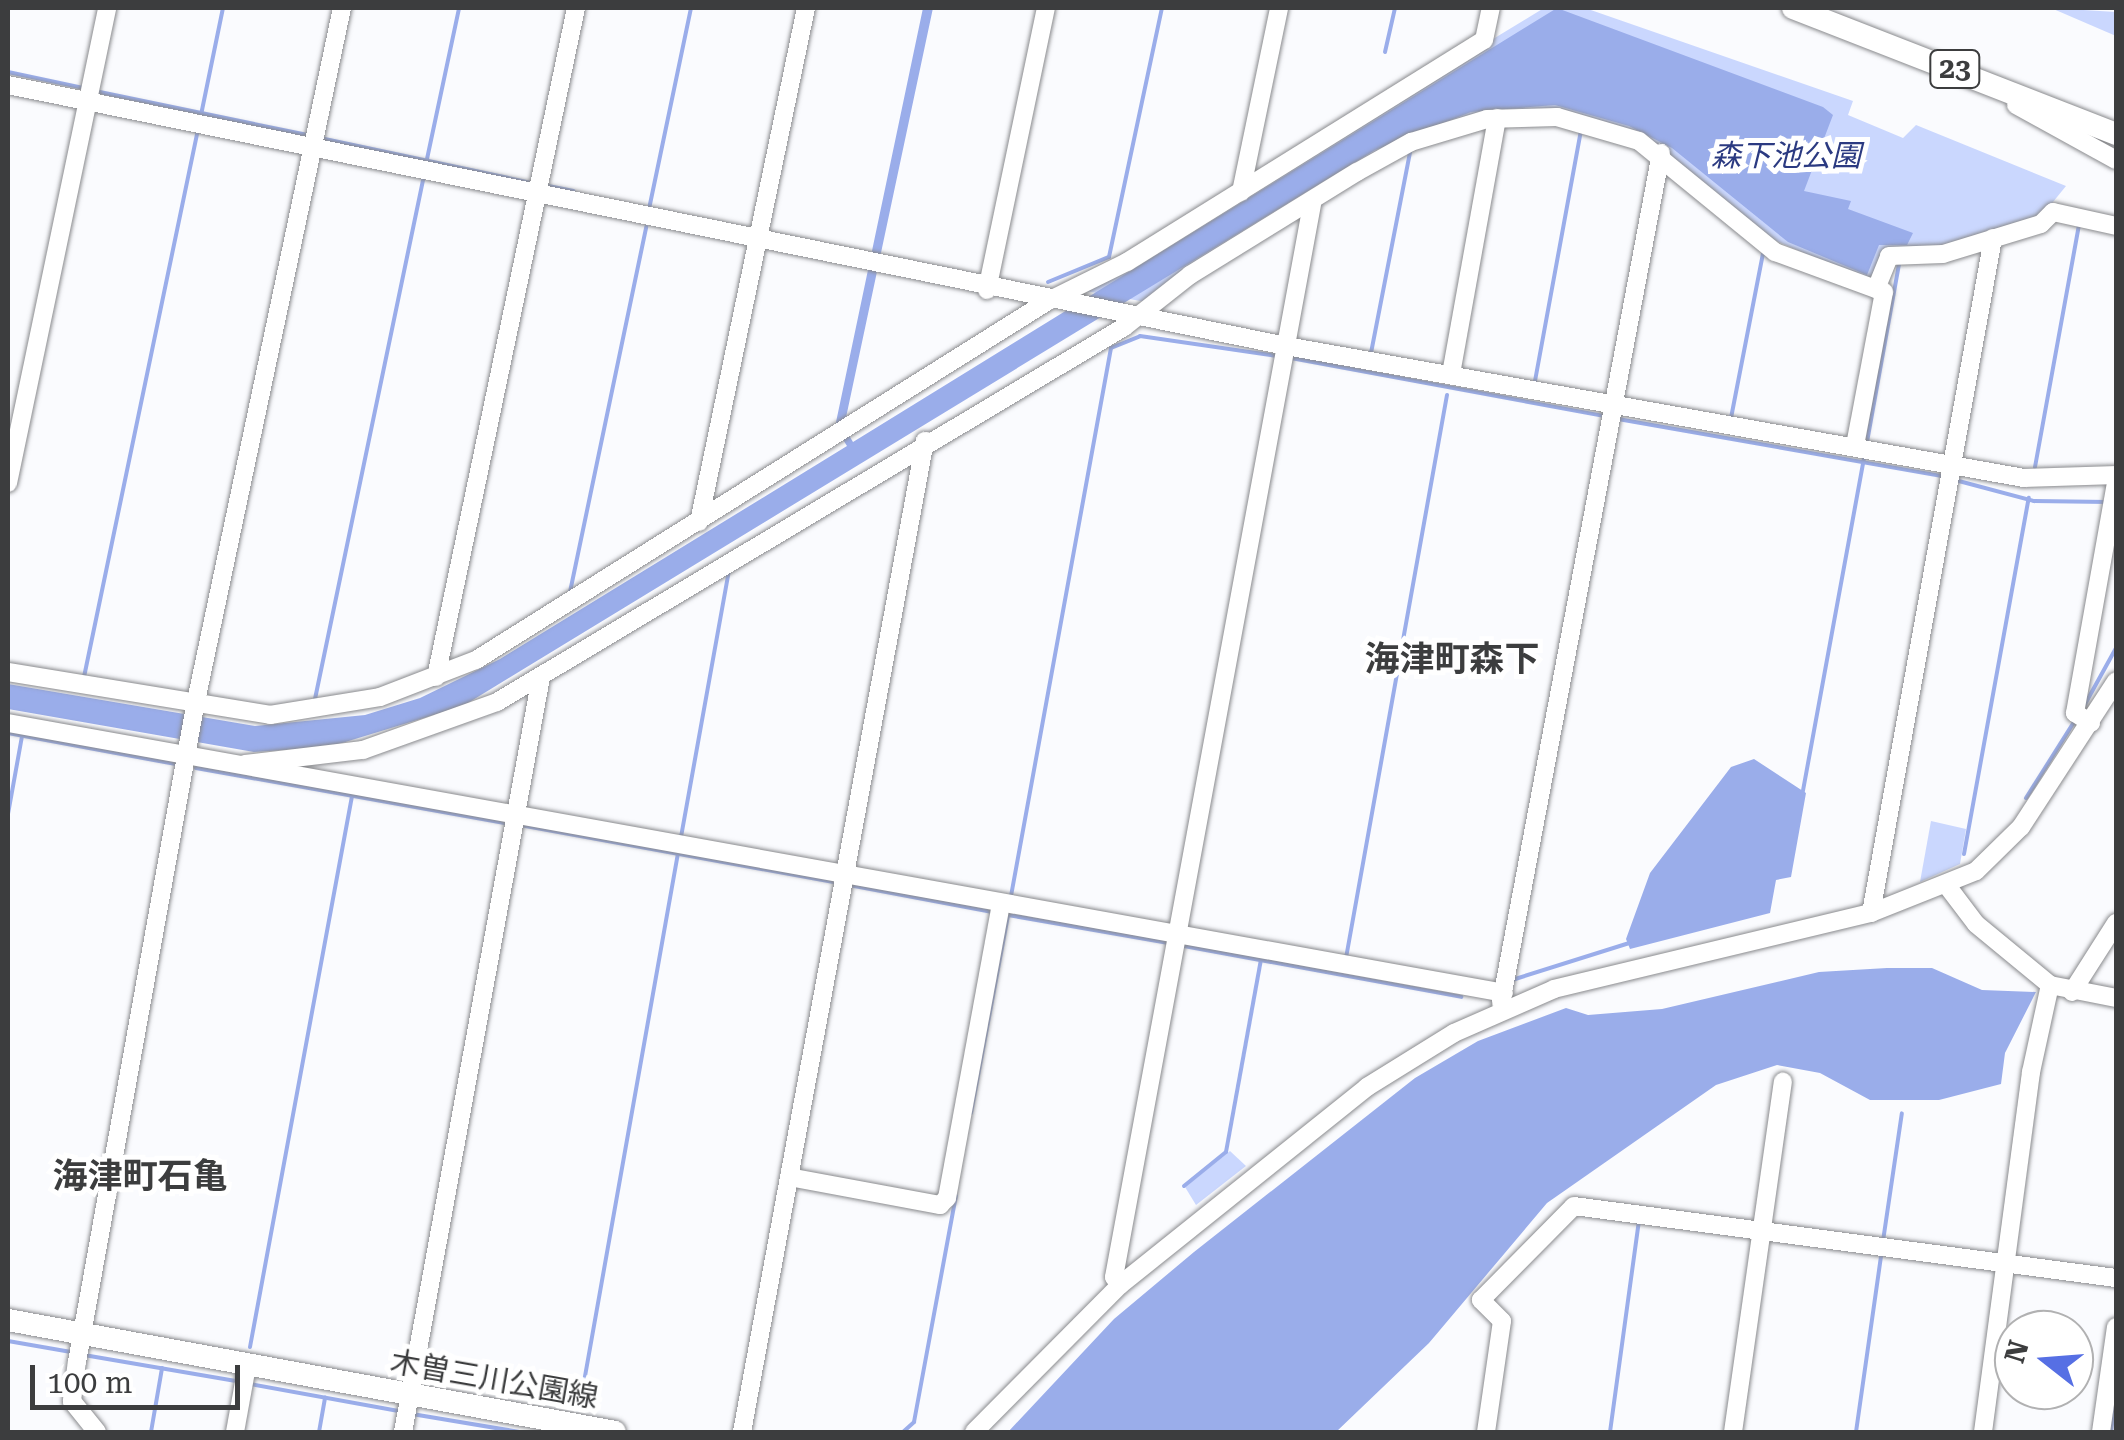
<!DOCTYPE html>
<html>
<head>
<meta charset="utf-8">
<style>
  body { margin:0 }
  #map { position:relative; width:2124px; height:1440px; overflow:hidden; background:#fafbfe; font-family:"Roboto Serif","Noto Sans JP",serif }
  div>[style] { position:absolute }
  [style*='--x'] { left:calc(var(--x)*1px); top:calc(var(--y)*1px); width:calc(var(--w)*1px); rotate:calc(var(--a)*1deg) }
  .green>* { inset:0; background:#cad7fe }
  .water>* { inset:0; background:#9aadea }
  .stream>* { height:4px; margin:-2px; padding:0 2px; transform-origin:2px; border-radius:2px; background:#9aadea }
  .roads { filter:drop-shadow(0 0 2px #898a8d) drop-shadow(0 0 2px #898a8d) }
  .minor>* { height:18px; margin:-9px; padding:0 9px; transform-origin:9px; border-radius:9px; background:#fff }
  .major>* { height:22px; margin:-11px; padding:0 11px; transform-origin:11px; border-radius:11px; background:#fff }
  span { translate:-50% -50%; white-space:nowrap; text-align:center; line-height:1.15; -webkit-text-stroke:10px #fff; paint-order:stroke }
  .shield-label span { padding:2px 8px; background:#fff; border:2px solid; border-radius:8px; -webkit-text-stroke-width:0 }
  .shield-label { font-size:28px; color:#3c3d3e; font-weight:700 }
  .park-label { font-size:30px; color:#2b3a81; font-style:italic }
  .street-label { font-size:30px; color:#3c3d3e }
  .quarter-label { font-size:35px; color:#3c3d3e; font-weight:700 }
  .frame { position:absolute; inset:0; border:10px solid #3c3d3e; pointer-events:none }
  .north { position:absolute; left:1994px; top:1310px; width:100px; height:100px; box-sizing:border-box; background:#fff; border:2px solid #b1b1b2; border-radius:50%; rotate:287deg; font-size:28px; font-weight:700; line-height:40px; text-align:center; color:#3c3d3e }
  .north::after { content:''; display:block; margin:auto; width:35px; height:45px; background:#566fe4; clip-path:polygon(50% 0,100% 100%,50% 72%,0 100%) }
  .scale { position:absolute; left:30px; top:1365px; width:210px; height:45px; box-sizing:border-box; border:5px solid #3c3d3e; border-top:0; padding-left:12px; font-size:30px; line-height:35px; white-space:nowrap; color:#3c3d3e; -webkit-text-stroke:8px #fff; paint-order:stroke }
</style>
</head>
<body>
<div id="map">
  <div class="green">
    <div style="clip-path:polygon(1544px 8px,1585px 8px,1853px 101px,1848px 115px,1903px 138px,1916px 125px,2066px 186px,2040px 218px,1943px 250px,1910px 249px,1871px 282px,1774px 240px,1661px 148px,1591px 120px,1458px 119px,1146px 302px,1080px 290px)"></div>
    <div style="clip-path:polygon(2051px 8px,2116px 12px,2116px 36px)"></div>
    <div style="clip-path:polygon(1931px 821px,1966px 829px,1960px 864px,1920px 882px)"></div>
    <div style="clip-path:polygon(1230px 1151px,1246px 1166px,1196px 1205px,1185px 1187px)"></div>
  </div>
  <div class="water">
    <div style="clip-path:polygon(923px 8px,933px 8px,844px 427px,853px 442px,1557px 8px,1823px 107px,1833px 115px,1804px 191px,1851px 201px,1848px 209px,1913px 233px,1907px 245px,1879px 245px,1867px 275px,1788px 242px,1672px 148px,1629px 126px,1555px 105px,1471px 112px,1375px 150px,463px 706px,329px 747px,254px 752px,8px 709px,8px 684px,255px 726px,365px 715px,420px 698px,500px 659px,847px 446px,835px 427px)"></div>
    <div style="clip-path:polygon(1754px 759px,1806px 793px,1791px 877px,1776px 880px,1770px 913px,1630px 949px,1626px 939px,1650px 873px,1731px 767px)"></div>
    <div style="clip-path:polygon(1887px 968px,1932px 968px,1982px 990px,2036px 992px,2005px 1053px,2001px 1084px,1939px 1100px,1870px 1100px,1820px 1073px,1777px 1065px,1716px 1085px,1547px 1203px,1429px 1343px,1336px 1432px,1008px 1432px,1114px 1319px,1194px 1252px,1415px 1078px,1478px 1041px,1566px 1008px,1588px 1015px,1662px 1009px,1819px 972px)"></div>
  </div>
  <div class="stream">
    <div style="--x:1385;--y:52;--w:45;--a:-77.2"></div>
    <div style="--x:8;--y:72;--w:78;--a:11.9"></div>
    <div style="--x:95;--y:91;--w:217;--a:11.7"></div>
    <div style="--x:201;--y:115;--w:109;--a:-78.4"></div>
    <div style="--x:320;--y:138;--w:217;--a:12"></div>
    <div style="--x:427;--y:159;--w:154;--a:-78"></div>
    <div style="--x:543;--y:185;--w:31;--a:11"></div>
    <div style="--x:649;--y:209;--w:205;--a:-78.2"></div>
    <div style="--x:1048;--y:282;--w:66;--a:-22.3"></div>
    <div style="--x:1109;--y:257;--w:255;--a:-78"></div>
    <div style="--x:1371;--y:353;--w:205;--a:-79"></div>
    <div style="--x:1291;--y:358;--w:319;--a:10.5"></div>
    <div style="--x:1535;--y:381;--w:255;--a:-79.6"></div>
    <div style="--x:1731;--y:418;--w:167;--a:-79"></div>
    <div style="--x:1618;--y:419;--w:329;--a:10"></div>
    <div style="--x:1867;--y:442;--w:180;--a:-79.8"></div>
    <div style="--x:2035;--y:467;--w:245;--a:-79.7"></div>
    <div style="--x:1955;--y:480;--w:82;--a:14.9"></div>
    <div style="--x:2034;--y:501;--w:74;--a:0.8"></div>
    <div style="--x:570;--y:592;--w:373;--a:-78.2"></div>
    <div style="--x:84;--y:677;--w:555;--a:-78.24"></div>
    <div style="--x:315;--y:699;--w:530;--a:-78.24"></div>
    <div style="--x:2084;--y:706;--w:66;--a:-61.1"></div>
    <div style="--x:8;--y:733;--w:175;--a:10.5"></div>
    <div style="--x:196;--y:768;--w:315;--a:10.1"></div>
    <div style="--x:1802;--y:796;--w:345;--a:-79.6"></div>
    <div style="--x:2026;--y:798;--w:90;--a:-57.7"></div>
    <div style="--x:8;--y:814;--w:79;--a:-79.8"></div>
    <div style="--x:520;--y:825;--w:323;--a:10.3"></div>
    <div style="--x:681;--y:837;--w:270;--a:-79.8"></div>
    <div style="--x:1964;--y:854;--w:362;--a:-79.7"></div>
    <div style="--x:849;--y:885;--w:146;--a:10.7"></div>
    <div style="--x:1011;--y:896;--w:557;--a:-79.66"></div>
    <div style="--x:1111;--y:348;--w:31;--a:-22"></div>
    <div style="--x:1140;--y:336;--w:138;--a:8.3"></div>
    <div style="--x:1008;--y:915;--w:163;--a:9.9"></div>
    <div style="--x:1184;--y:946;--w:282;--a:10.4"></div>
    <div style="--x:1346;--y:958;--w:572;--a:-79.83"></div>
    <div style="--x:1512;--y:980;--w:123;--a:-17.5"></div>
    <div style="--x:971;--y:1113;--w:201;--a:-79.4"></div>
    <div style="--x:1184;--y:1186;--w:54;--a:-39"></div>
    <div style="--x:1226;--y:1152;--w:195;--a:-79.7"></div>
    <div style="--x:1883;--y:1241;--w:129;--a:-81.6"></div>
    <div style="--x:8;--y:1341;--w:64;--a:9.9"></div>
    <div style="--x:250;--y:1347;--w:560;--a:-79.51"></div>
    <div style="--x:84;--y:1355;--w:154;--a:9.7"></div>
    <div style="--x:250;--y:1384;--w:151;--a:10.3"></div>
    <div style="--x:579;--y:1410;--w:566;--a:-79.92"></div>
    <div style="--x:412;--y:1414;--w:109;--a:9.5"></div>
    <div style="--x:151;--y:1432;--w:65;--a:-80.2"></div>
    <div style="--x:319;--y:1432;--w:35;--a:-80"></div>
    <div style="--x:903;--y:1432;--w:15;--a:-42"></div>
    <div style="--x:914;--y:1422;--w:230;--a:-79.5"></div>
    <div style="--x:1610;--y:1432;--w:213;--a:-82.2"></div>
    <div style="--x:1856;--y:1432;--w:178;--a:-81.9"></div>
    <div style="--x:2111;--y:1432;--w:39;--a:-83"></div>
  </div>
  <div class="roads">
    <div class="minor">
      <div style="--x:8;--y:85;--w:1304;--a:11.54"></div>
      <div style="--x:1286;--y:346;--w:750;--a:10.14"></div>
      <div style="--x:2024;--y:478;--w:92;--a:-1.9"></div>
      <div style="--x:2016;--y:105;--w:114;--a:28.8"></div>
      <div style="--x:1241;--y:192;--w:188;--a:-78.3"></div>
      <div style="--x:1876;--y:289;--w:35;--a:-68"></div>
      <div style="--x:1889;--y:256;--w:54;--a:-2.1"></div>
      <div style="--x:1943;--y:254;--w:102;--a:-17"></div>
      <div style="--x:2041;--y:224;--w:17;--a:-45"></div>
      <div style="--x:2053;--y:212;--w:65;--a:12.5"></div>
      <div style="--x:987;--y:290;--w:288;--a:-78.2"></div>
      <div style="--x:1451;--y:374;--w:260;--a:-79.8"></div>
      <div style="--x:8;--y:483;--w:485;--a:-78.2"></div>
      <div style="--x:699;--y:522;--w:525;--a:-78.24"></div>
      <div style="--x:8;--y:672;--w:266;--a:9.3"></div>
      <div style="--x:270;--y:715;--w:111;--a:-9.3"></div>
      <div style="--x:380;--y:697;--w:103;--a:-21.1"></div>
      <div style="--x:476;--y:660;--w:675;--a:-32.11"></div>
      <div style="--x:1048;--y:301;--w:88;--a:-26.3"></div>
      <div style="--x:1127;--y:262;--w:420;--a:-31.9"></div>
      <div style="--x:1484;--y:40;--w:33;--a:-78"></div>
      <div style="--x:436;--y:677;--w:683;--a:-78.18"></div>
      <div style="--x:8;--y:723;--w:1520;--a:10.23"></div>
      <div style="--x:2091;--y:723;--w:19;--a:-148"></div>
      <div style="--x:2075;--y:713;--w:234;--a:-79.9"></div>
      <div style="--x:245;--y:764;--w:119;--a:-6.8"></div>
      <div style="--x:363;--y:750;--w:142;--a:-19.7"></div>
      <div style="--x:497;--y:702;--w:731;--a:-30.88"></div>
      <div style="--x:1124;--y:327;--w:84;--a:-38.2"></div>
      <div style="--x:1190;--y:275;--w:196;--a:-31.7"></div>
      <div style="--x:1357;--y:172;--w:62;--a:-29.1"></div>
      <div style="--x:1411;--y:142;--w:79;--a:-16.8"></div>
      <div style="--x:1487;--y:119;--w:70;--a:-1.6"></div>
      <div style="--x:1557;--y:117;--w:85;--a:16.3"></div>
      <div style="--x:1639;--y:141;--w:176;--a:39.2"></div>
      <div style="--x:1775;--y:252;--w:116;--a:20.2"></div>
      <div style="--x:1884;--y:292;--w:157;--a:100.7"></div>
      <div style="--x:1948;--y:887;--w:46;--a:52.9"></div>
      <div style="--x:1976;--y:924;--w:96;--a:39.5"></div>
      <div style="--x:2050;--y:985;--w:67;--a:11.1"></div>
      <div style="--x:1871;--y:913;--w:686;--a:-79.75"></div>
      <div style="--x:2072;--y:992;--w:82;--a:-57.5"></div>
      <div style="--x:1501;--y:1003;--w:865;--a:-79.34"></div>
      <div style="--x:789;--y:1177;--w:154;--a:10.5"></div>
      <div style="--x:940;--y:1205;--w:10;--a:-45"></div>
      <div style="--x:947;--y:1198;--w:300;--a:-79.6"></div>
      <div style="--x:1120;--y:1285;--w:10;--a:-127"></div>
      <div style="--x:1114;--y:1277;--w:1091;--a:-79.54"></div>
      <div style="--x:97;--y:1432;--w:40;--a:-129"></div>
      <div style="--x:72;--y:1401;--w:39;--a:-83"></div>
      <div style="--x:77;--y:1362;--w:667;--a:-79.8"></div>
      <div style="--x:195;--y:706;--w:713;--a:-78.11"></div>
      <div style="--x:235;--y:1432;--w:67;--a:-79.7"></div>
      <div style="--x:403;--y:1432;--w:768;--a:-79.64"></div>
      <div style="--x:742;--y:1432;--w:1008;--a:-79.54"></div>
      <div style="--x:974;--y:1432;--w:207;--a:-45.2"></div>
      <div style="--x:1120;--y:1285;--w:317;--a:-38.7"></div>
      <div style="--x:1367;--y:1087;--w:102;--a:-31.8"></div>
      <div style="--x:1454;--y:1033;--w:109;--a:-23.7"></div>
      <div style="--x:1554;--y:989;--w:326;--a:-13.5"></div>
      <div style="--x:1871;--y:913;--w:113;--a:-21.8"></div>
      <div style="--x:1976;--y:871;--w:63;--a:-44.4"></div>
      <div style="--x:2021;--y:827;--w:174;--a:-56.9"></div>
      <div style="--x:1486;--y:1432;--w:112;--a:-81.8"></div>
      <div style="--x:1502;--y:1321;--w:30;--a:-135"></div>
      <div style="--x:1481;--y:1300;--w:132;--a:-45.3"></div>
      <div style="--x:1574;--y:1206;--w:547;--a:7.57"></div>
      <div style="--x:1733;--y:1432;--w:354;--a:-81.9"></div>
      <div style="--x:1983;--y:1432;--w:363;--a:-82.4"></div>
      <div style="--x:2031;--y:1072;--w:89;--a:-77.7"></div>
      <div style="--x:2101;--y:1432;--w:106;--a:-81.9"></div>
    </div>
    <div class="major">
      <div style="--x:1793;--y:8;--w:347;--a:21.3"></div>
      <div style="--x:8;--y:1320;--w:617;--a:10.45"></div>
    </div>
  </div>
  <div class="shield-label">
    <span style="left:1955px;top:69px">23</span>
  </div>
  <div class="park-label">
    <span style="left:1786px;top:156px">森下池公園</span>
  </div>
  <div class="street-label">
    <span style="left:494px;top:1380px;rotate:10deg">木曽三川公園線</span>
  </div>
  <div class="quarter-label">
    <span style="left:1452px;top:660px">海津町森下</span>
    <span style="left:140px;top:1177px">海津町石亀</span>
  </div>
  <div class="frame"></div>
  <div class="north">N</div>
  <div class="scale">100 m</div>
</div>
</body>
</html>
